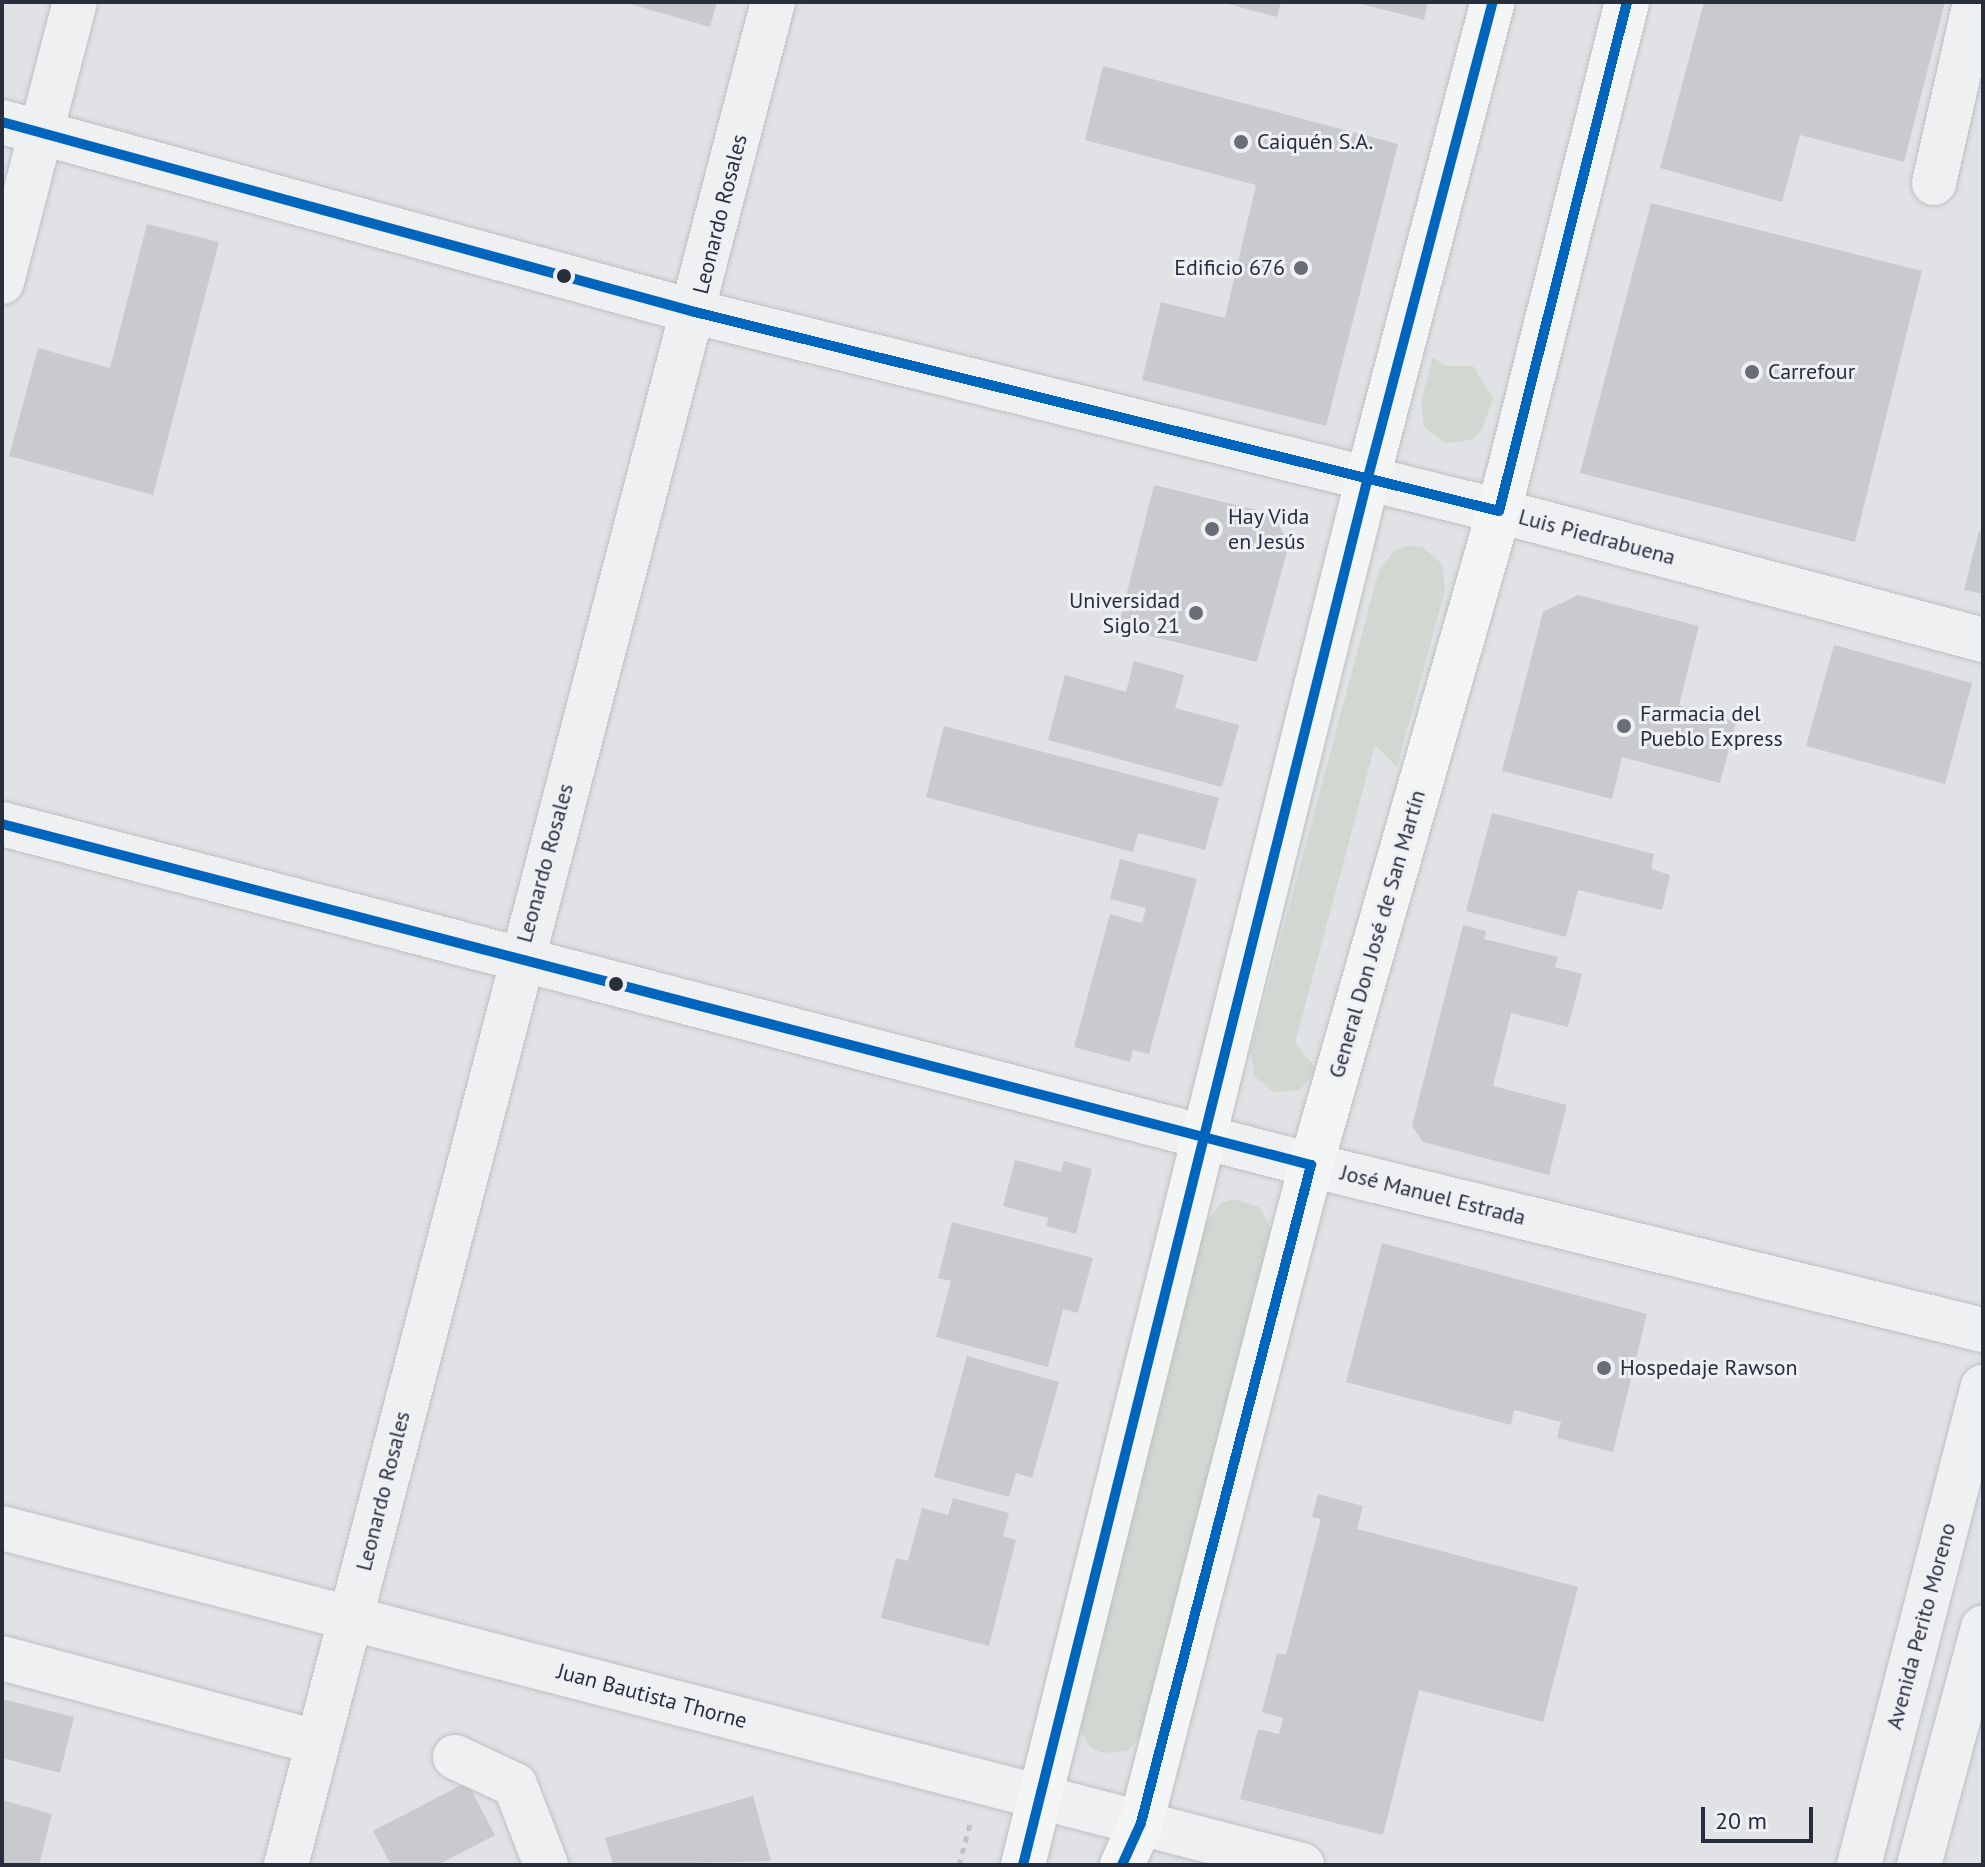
<!DOCTYPE html>
<html>
<head>
<meta charset="utf-8">
<style>
  body { margin:0 }
  #map { position:relative; width:1985px; height:1867px; overflow:hidden; background:#e0e2e5; font-family:"PT Sans",sans-serif }
  div>[style] { position:absolute }
  [style*='--x'] { left:calc(var(--x)*1px); top:calc(var(--y)*1px); width:calc(var(--w)*1px); rotate:calc(var(--a)*1deg) }
  .green>* { inset:0; background:#d0d8d1 }
  .building>* { inset:0; background:#c8cacd }
  .path>* { height:5px; margin-top:-2.5px; transform-origin:0; background:repeating-linear-gradient(90deg,#c2c3c8 0 6px,transparent 0 12px) }
  .roads { filter:drop-shadow(0 0 2px #bec0c3) drop-shadow(0 0 2px #bec0c3) }
  .minor>* { height:44px; margin:-22px; padding:0 22px; transform-origin:22px; border-radius:22px; background:#eff0f2 }
  .major>* { height:44px; margin:-22px; padding:0 22px; transform-origin:22px; border-radius:22px; background:#f4f5f5 }
  .bus-1>* { height:10px; margin:-5px; padding:0 5px; transform-origin:5px; border-radius:5px; background:#0065bd }
  .dots>* { width:22px; height:22px; translate:-50% -50%; box-sizing:border-box; border:4px solid #eef0f5; border-radius:50% }
  span { translate:-50% -50%; white-space:nowrap; text-align:center; line-height:1.15; -webkit-text-stroke:6px #eef0f5; paint-order:stroke }
  .poi-label { font-size:22px; color:#292e3d }
  .left { translate:0 -50%; text-align:left }
  .right { translate:-100% -50%; text-align:right }
  .street-label { font-size:22px; color:#292e3d }
  .frame { position:absolute; inset:0; border:4px solid #292e3d; pointer-events:none }
  .scale { position:absolute; left:1701px; top:1807px; width:112px; height:36px; box-sizing:border-box; border:4px solid #292e3d; border-top:0; padding-left:10px; font-size:24px; line-height:28px; white-space:nowrap; color:#292e3d; -webkit-text-stroke:6px #eef0f5; paint-order:stroke }
</style>
</head>
<body>
<div id="map">
  <div class="green">
    <div style="clip-path:polygon(1433px 357px,1445px 366px,1473px 366px,1493px 398px,1481px 432px,1471px 440px,1445px 443px,1424px 427px,1421px 401px)"></div>
    <div style="clip-path:polygon(1408px 546px,1422px 547px,1442px 564px,1445px 590px,1397px 767px,1375px 745px,1295px 1043px,1317px 1069px,1300px 1090px,1274px 1092px,1254px 1076px,1251px 1050px,1379px 570px,1395px 550px)"></div>
    <div style="clip-path:polygon(1234px 1199px,1259px 1207px,1272px 1230px,1145px 1730px,1128px 1751px,1102px 1753px,1090px 1747px,1077px 1724px,1205px 1224px,1221px 1203px)"></div>
  </div>
  <div class="building">
    <div style="clip-path:polygon(623px 2px,717px 2px,710px 27px)"></div>
    <div style="clip-path:polygon(1221px 2px,1281px 2px,1277px 17px)"></div>
    <div style="clip-path:polygon(1353px 2px,1428px 2px,1424px 20px)"></div>
    <div style="clip-path:polygon(1704px 2px,1945px 2px,1904px 162px,1800px 135px,1782px 202px,1660px 168px)"></div>
    <div style="clip-path:polygon(1103px 66px,1398px 144px,1326px 426px,1142px 380px,1161px 302px,1225px 318px,1256px 185px,1085px 140px)"></div>
    <div style="clip-path:polygon(1651px 203px,1922px 271px,1855px 542px,1580px 473px)"></div>
    <div style="clip-path:polygon(147px 224px,219px 242px,153px 495px,9px 456px,38px 348px,110px 368px)"></div>
    <div style="clip-path:polygon(1154px 485px,1273px 514px,1289px 544px,1257px 662px,1118px 628px)"></div>
    <div style="clip-path:polygon(1979px 531px,1983px 532px,1983px 594px,1964px 590px)"></div>
    <div style="clip-path:polygon(1578px 595px,1699px 626px,1679px 705px,1736px 722px,1720px 783px,1622px 757px,1612px 799px,1502px 771px,1543px 612px)"></div>
    <div style="clip-path:polygon(1834px 645px,1972px 683px,1945px 784px,1806px 746px)"></div>
    <div style="clip-path:polygon(1134px 661px,1184px 675px,1175px 708px,1239px 725px,1222px 787px,1048px 740px,1065px 675px,1126px 692px)"></div>
    <div style="clip-path:polygon(944px 726px,1219px 798px,1205px 850px,1138px 833px,1133px 852px,926px 797px)"></div>
    <div style="clip-path:polygon(1492px 813px,1654px 854px,1651px 869px,1670px 875px,1662px 910px,1578px 890px,1566px 937px,1466px 911px)"></div>
    <div style="clip-path:polygon(1120px 859px,1197px 879px,1149px 1054px,1133px 1050px,1130px 1062px,1074px 1047px,1110px 914px,1142px 923px,1146px 908px,1110px 899px)"></div>
    <div style="clip-path:polygon(1463px 925px,1486px 931px,1484px 939px,1558px 957px,1555px 967px,1582px 974px,1568px 1027px,1511px 1013px,1493px 1086px,1567px 1105px,1549px 1175px,1423px 1142px,1412px 1126px)"></div>
    <div style="clip-path:polygon(1015px 1160px,1061px 1172px,1064px 1161px,1092px 1169px,1076px 1234px,1046px 1226px,1049px 1218px,1003px 1206px)"></div>
    <div style="clip-path:polygon(952px 1222px,1093px 1258px,1078px 1313px,1063px 1309px,1048px 1367px,936px 1337px,951px 1281px,938px 1278px)"></div>
    <div style="clip-path:polygon(1382px 1243px,1647px 1314px,1613px 1452px,1557px 1438px,1561px 1422px,1514px 1410px,1511px 1425px,1346px 1382px)"></div>
    <div style="clip-path:polygon(967px 1356px,1059px 1382px,1032px 1478px,1016px 1473px,1009px 1497px,934px 1477px)"></div>
    <div style="clip-path:polygon(1318px 1494px,1363px 1506px,1357px 1529px,1578px 1587px,1543px 1722px,1419px 1690px,1383px 1835px,1240px 1799px,1258px 1729px,1279px 1734px,1283px 1718px,1262px 1712px,1277px 1653px,1286px 1655px,1321px 1519px,1312px 1517px)"></div>
    <div style="clip-path:polygon(953px 1498px,1009px 1513px,1003px 1536px,1016px 1540px,989px 1646px,881px 1618px,896px 1558px,908px 1561px,922px 1508px,948px 1515px)"></div>
    <div style="clip-path:polygon(2px 1699px,74px 1717px,60px 1773px,2px 1758px)"></div>
    <div style="clip-path:polygon(467px 1782px,495px 1835px,438px 1865px,391px 1865px,373px 1831px)"></div>
    <div style="clip-path:polygon(753px 1796px,771px 1861px,613px 1865px,605px 1838px)"></div>
    <div style="clip-path:polygon(2px 1800px,52px 1814px,39px 1865px,2px 1865px)"></div>
  </div>
  <div class="path">
    <div style="--x:959;--y:1865;--w:47;--a:-75.1"></div>
  </div>
  <div class="roads">
    <div class="minor">
      <div style="--x:2;--y:122;--w:719;--a:15.33"></div>
      <div style="--x:695;--y:312;--w:828;--a:13.9"></div>
      <div style="--x:1499;--y:511;--w:501;--a:14.92"></div>
      <div style="--x:1934;--y:183;--w:186;--a:-77.2"></div>
      <div style="--x:2;--y:282;--w:289;--a:-75.4"></div>
      <div style="--x:2;--y:824;--w:1353;--a:14.6"></div>
      <div style="--x:1311;--y:1165;--w:692;--a:13.8"></div>
      <div style="--x:2;--y:1528;--w:1343;--a:14.53"></div>
      <div style="--x:2;--y:1658;--w:325;--a:15"></div>
      <div style="--x:455;--y:1757;--w:66;--a:25"></div>
      <div style="--x:515;--y:1785;--w:86;--a:68.8"></div>
      <div style="--x:286;--y:1865;--w:1926;--a:-75.35"></div>
      <div style="--x:1859;--y:1865;--w:494;--a:-75.5"></div>
      <div style="--x:1919;--y:1865;--w:246;--a:-74.9"></div>
    </div>
    <div class="major">
      <div style="--x:1023;--y:1865;--w:1426;--a:-76.04"></div>
      <div style="--x:1367;--y:481;--w:495;--a:-75.3"></div>
      <div style="--x:1122;--y:1865;--w:46;--a:-65.7"></div>
      <div style="--x:1141;--y:1823;--w:680;--a:-75.51"></div>
      <div style="--x:1311;--y:1165;--w:680;--a:-73.96"></div>
      <div style="--x:1499;--y:511;--w:525;--a:-75.88"></div>
    </div>
  </div>
  <div class="bus-1">
    <div style="--x:2;--y:122;--w:719;--a:15.33"></div>
    <div style="--x:695;--y:312;--w:828;--a:13.9"></div>
    <div style="--x:1499;--y:511;--w:525;--a:-75.88"></div>
    <div style="--x:2;--y:824;--w:1353;--a:14.6"></div>
    <div style="--x:1311;--y:1165;--w:680;--a:104.49"></div>
    <div style="--x:1141;--y:1823;--w:46;--a:114.3"></div>
    <div style="--x:1023;--y:1865;--w:1426;--a:-76.04"></div>
    <div style="--x:1367;--y:481;--w:495;--a:-75.3"></div>
  </div>
  <div class="dots">
    <div style="left:1241px;top:142px;background:#696d78"></div>
    <div style="left:1301px;top:268px;background:#696d78"></div>
    <div style="left:564px;top:276px;background:#292e3d"></div>
    <div style="left:1752px;top:372px;background:#696d78"></div>
    <div style="left:1212px;top:529px;background:#696d78"></div>
    <div style="left:1196px;top:613px;background:#696d78"></div>
    <div style="left:1624px;top:726px;background:#696d78"></div>
    <div style="left:616px;top:984px;background:#292e3d"></div>
    <div style="left:1604px;top:1368px;background:#696d78"></div>
  </div>
  <div class="poi-label">
    <span class="left" style="left:1257px;top:142px">Caiquén S.A.</span>
    <span class="right" style="left:1285px;top:268px">Edificio 676</span>
    <span class="left" style="left:1768px;top:372px">Carrefour</span>
    <span class="left" style="left:1228px;top:529px">Hay Vida<br>en Jesús</span>
    <span class="right" style="left:1180px;top:613px">Universidad<br>Siglo 21</span>
    <span class="left" style="left:1640px;top:726px">Farmacia del<br>Pueblo Express</span>
    <span class="left" style="left:1620px;top:1368px">Hospedaje Rawson</span>
  </div>
  <div class="street-label">
    <span style="left:720px;top:214px;rotate:-76deg">Leonardo Rosales</span>
    <span style="left:1597px;top:537px;rotate:15deg">Luis Piedrabuena</span>
    <span style="left:545px;top:863px;rotate:-75deg">Leonardo Rosales</span>
    <span style="left:1377px;top:934px;rotate:-74deg">General Don José de San Martín</span>
    <span style="left:1433px;top:1195px;rotate:14deg">José Manuel Estrada</span>
    <span style="left:383px;top:1491px;rotate:-76deg">Leonardo Rosales</span>
    <span style="left:1921px;top:1626px;rotate:-75deg">Avenida Perito Moreno</span>
    <span style="left:652px;top:1696px;rotate:15deg">Juan Bautista Thorne</span>
  </div>
  <div class="frame"></div>
  <div class="scale">20 m</div>
</div>
</body>
</html>
